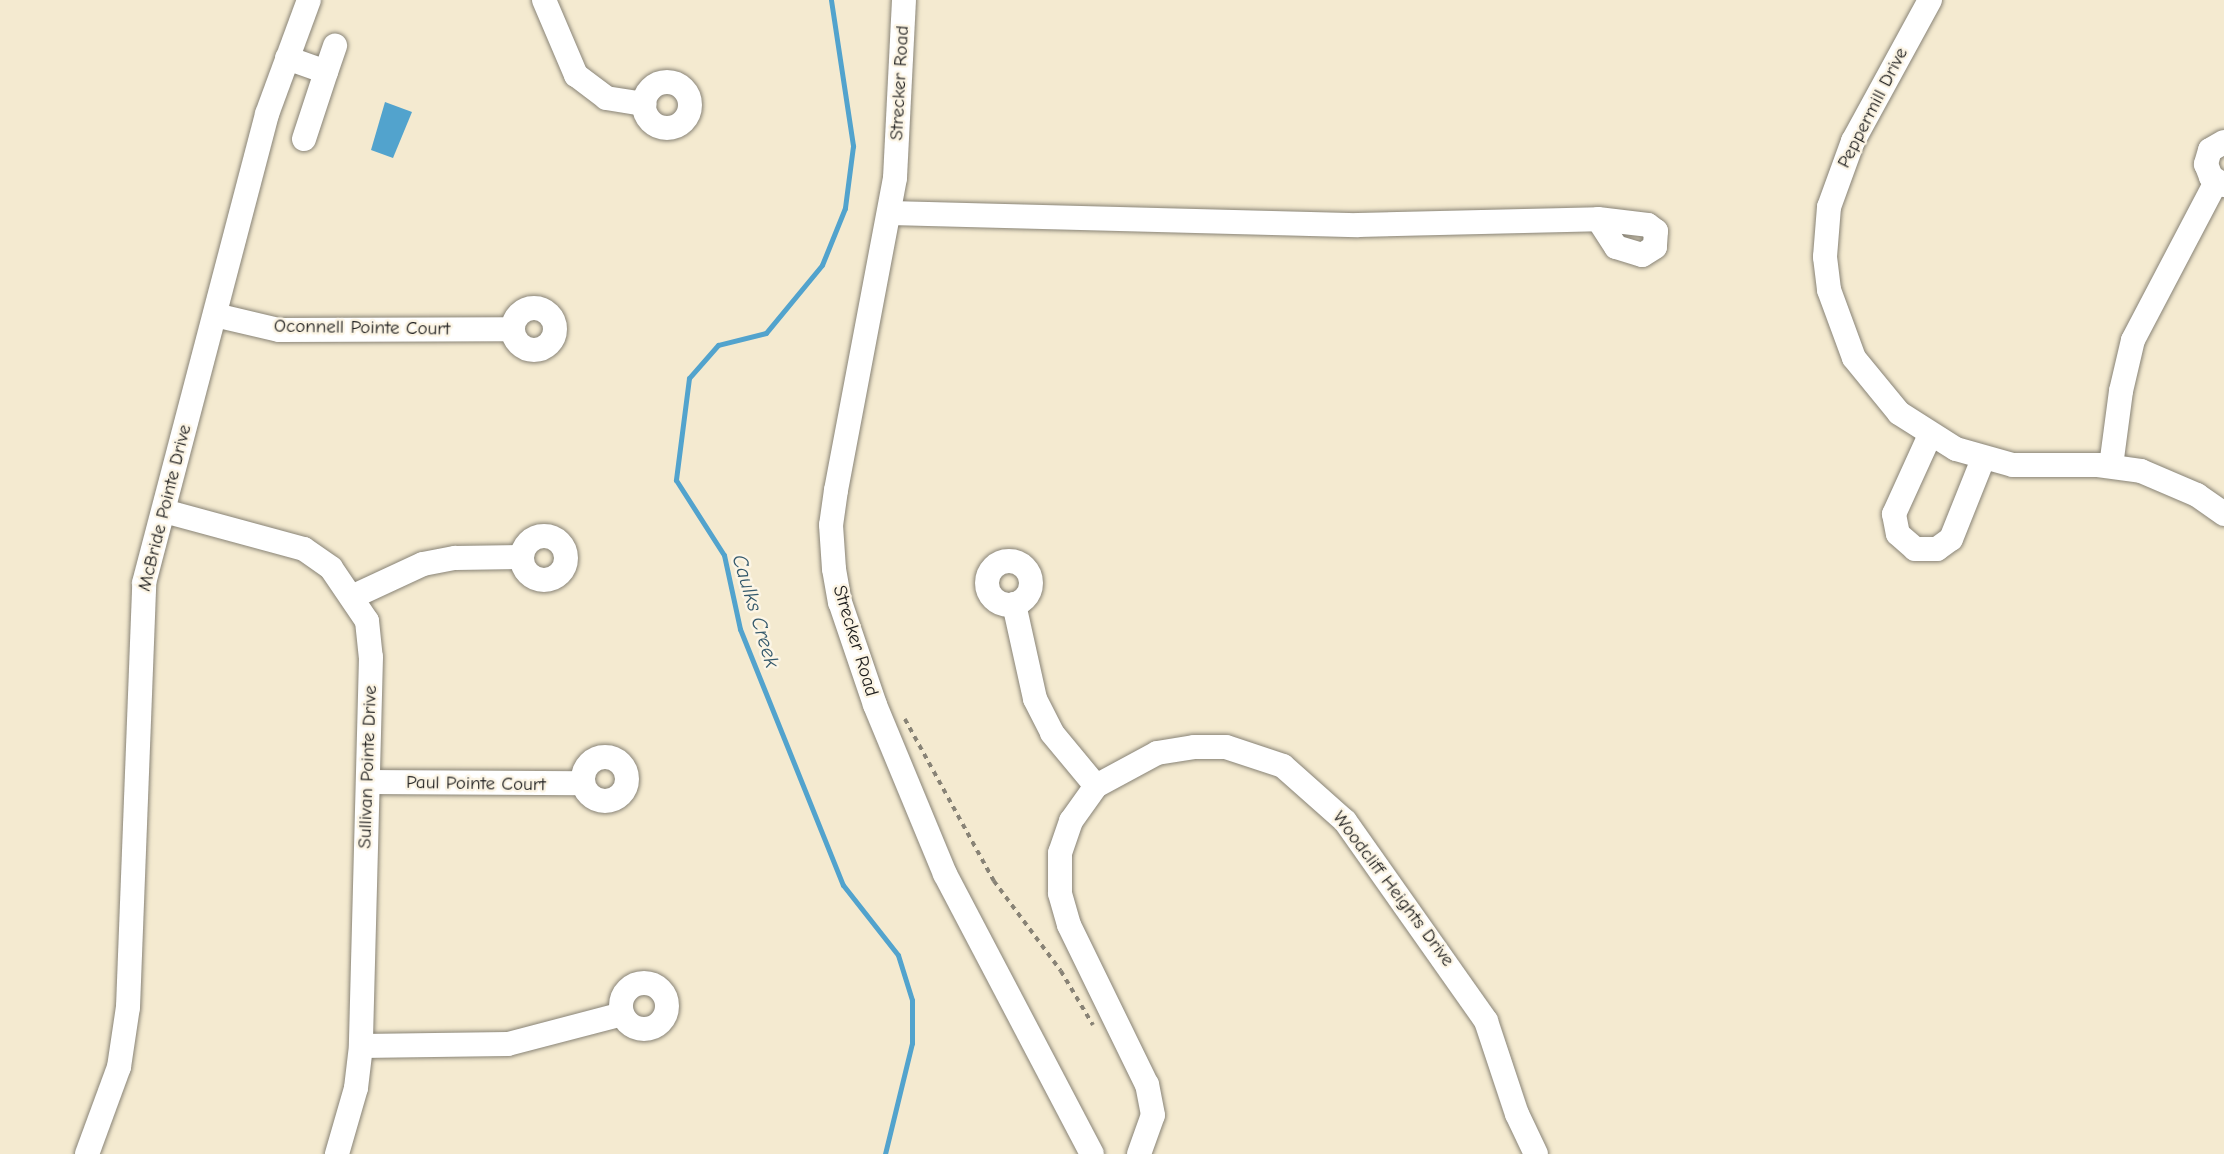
<!DOCTYPE html>
<html>
<head>
<meta charset="utf-8">
<style>
  body { margin:0 }
  #map { position:relative; width:2224px; height:1154px; overflow:hidden; background:#f4ead0; font-family:"Comic Neue",sans-serif }
  div>[style] { position:absolute }
  [style*='--x'] { left:calc(var(--x)*1px); top:calc(var(--y)*1px); width:calc(var(--w)*1px); rotate:calc(var(--a)*1deg) }
  .water>* { inset:0; background:#52a3cd }
  .stream>* { height:5px; margin:-2.5px; padding:0 2.5px; transform-origin:2.5px; border-radius:2.5px; background:#52a3cd }
  .path>* { height:3.5px; margin-top:-1.75px; transform-origin:0; background:repeating-linear-gradient(90deg,#888376 0 5px,transparent 0 10px) }
  .roads { filter:drop-shadow(0 0 2px #888376) drop-shadow(0 0 2px #888376) }
  .minor>* { height:24px; margin:-12px; padding:0 12px; transform-origin:12px; border-radius:12px; background:#fff }
  .minor>.ring { margin:-12px; padding:0; box-sizing:content-box; background:none; border:24px solid #fff; border-radius:50% }
  span { translate:-50% -50%; white-space:nowrap; text-align:center; line-height:1.15; -webkit-text-stroke:5px #fcf5e5; paint-order:stroke }
  .street-label { font-size:19px; color:#1c1c1c }
  .water-label { font-size:21px; color:#34596c; font-style:italic }
</style>
</head>
<body>
<div id="map">
  <div class="water">
    <div style="clip-path:polygon(385px 102px,412px 112px,393px 158px,371px 150px)"></div>
  </div>
  <div class="stream">
    <div style="--x:831;--y:0;--w:148;--a:81.4"></div>
    <div style="--x:853;--y:146;--w:63;--a:97.4"></div>
    <div style="--x:845;--y:208;--w:61;--a:112"></div>
    <div style="--x:822;--y:265;--w:88;--a:129.5"></div>
    <div style="--x:766;--y:333;--w:49;--a:166"></div>
    <div style="--x:718;--y:345;--w:44;--a:131.3"></div>
    <div style="--x:689;--y:378;--w:103;--a:97.3"></div>
    <div style="--x:676;--y:480;--w:89;--a:57.4"></div>
    <div style="--x:724;--y:555;--w:76;--a:77.8"></div>
    <div style="--x:740;--y:629;--w:276;--a:68.1"></div>
    <div style="--x:843;--y:885;--w:89;--a:51.8"></div>
    <div style="--x:898;--y:955;--w:47;--a:72.7"></div>
    <div style="--x:912;--y:1000;--w:43;--a:90"></div>
    <div style="--x:912;--y:1043;--w:114;--a:103.7"></div>
  </div>
  <div class="path">
    <div style="--x:905;--y:719;--w:185;--a:61.2"></div>
    <div style="--x:994;--y:881;--w:112;--a:53.3"></div>
    <div style="--x:1061;--y:971;--w:63;--a:59.3"></div>
  </div>
  <div class="roads">
    <div class="minor">
      <div style="--x:544;--y:0;--w:82;--a:66.9"></div>
      <div style="--x:576;--y:75;--w:38;--a:37"></div>
      <div style="--x:606;--y:98;--w:39;--a:9"></div>
      <div style="--x:904;--y:0;--w:178;--a:92.9"></div>
      <div style="--x:895;--y:178;--w:318;--a:100.7"></div>
      <div style="--x:836;--y:490;--w:35;--a:98"></div>
      <div style="--x:831;--y:525;--w:44;--a:86.1"></div>
      <div style="--x:834;--y:569;--w:34;--a:80"></div>
      <div style="--x:840;--y:602;--w:109;--a:71.2"></div>
      <div style="--x:875;--y:705;--w:183;--a:67.5"></div>
      <div style="--x:945;--y:874;--w:316;--a:62.3"></div>
      <div style="--x:1930;--y:0;--w:161;--a:118.6"></div>
      <div style="--x:1853;--y:141;--w:70;--a:110"></div>
      <div style="--x:1829;--y:207;--w:50;--a:94.6"></div>
      <div style="--x:1825;--y:257;--w:33;--a:83"></div>
      <div style="--x:1829;--y:290;--w:72;--a:69.8"></div>
      <div style="--x:1854;--y:358;--w:71;--a:50.7"></div>
      <div style="--x:1899;--y:413;--w:67;--a:32.3"></div>
      <div style="--x:1956;--y:449;--w:59;--a:15.7"></div>
      <div style="--x:2013;--y:465;--w:85;--a:0"></div>
      <div style="--x:2098;--y:465;--w:43;--a:7.9"></div>
      <div style="--x:2141;--y:471;--w:61;--a:23.2"></div>
      <div style="--x:2197;--y:495;--w:33;--a:35"></div>
      <div style="--x:287;--y:58;--w:41;--a:19.7"></div>
      <div style="--x:326;--y:72;--w:28;--a:-71"></div>
      <div class="ring" style="left:644px;top:82px;width:22px;height:22px"></div>
      <div style="--x:304;--y:139;--w:71;--a:-71.8"></div>
      <div style="--x:2224;--y:142;--w:16;--a:150"></div>
      <div style="--x:2210;--y:150;--w:15;--a:106"></div>
      <div style="--x:2206;--y:164;--w:14;--a:69"></div>
      <div style="--x:2211;--y:177;--w:15;--a:32"></div>
      <div style="--x:890;--y:213;--w:468;--a:1.5"></div>
      <div style="--x:1358;--y:225;--w:240;--a:-1.4"></div>
      <div style="--x:1598;--y:219;--w:50;--a:6.8"></div>
      <div style="--x:1648;--y:225;--w:10;--a:37"></div>
      <div style="--x:1656;--y:231;--w:16;--a:94"></div>
      <div style="--x:1655;--y:247;--w:15;--a:148"></div>
      <div style="--x:1642;--y:255;--w:27;--a:-163"></div>
      <div style="--x:1616;--y:247;--w:33;--a:-123"></div>
      <div class="ring" style="left:513px;top:308px;width:18px;height:18px"></div>
      <div style="--x:215;--y:315;--w:66;--a:13.2"></div>
      <div style="--x:279;--y:330;--w:231;--a:-0.2"></div>
      <div style="--x:1930;--y:435;--w:87;--a:114.5"></div>
      <div style="--x:1894;--y:514;--w:20;--a:79"></div>
      <div style="--x:1898;--y:534;--w:23;--a:41"></div>
      <div style="--x:1915;--y:549;--w:22;--a:0"></div>
      <div style="--x:1937;--y:549;--w:17;--a:-36"></div>
      <div style="--x:1951;--y:539;--w:86;--a:-68.2"></div>
      <div style="--x:2111;--y:466;--w:76;--a:-82.4"></div>
      <div style="--x:2121;--y:391;--w:52;--a:-76.8"></div>
      <div style="--x:2133;--y:340;--w:178;--a:-62.3"></div>
      <div style="--x:164;--y:511;--w:145;--a:15.2"></div>
      <div style="--x:304;--y:549;--w:33;--a:35"></div>
      <div style="--x:331;--y:568;--w:64;--a:55.8"></div>
      <div style="--x:367;--y:621;--w:36;--a:84"></div>
      <div style="--x:371;--y:657;--w:389;--a:91.5"></div>
      <div style="--x:361;--y:1046;--w:42;--a:96.8"></div>
      <div style="--x:356;--y:1088;--w:69;--a:106.1"></div>
      <div class="ring" style="left:522px;top:536px;width:20px;height:20px"></div>
      <div class="ring" style="left:987px;top:561px;width:20px;height:20px"></div>
      <div style="--x:354;--y:596;--w:76;--a:-24.9"></div>
      <div style="--x:423;--y:564;--w:33;--a:-11"></div>
      <div style="--x:455;--y:558;--w:66;--a:-0.9"></div>
      <div style="--x:1014;--y:604;--w:97;--a:77.5"></div>
      <div style="--x:1035;--y:699;--w:38;--a:63"></div>
      <div style="--x:1052;--y:733;--w:69;--a:50.3"></div>
      <div class="ring" style="left:583px;top:757px;width:20px;height:20px"></div>
      <div style="--x:368;--y:782;--w:215;--a:0.3"></div>
      <div class="ring" style="left:621px;top:983px;width:22px;height:22px"></div>
      <div style="--x:361;--y:1046;--w:147;--a:-0.8"></div>
      <div style="--x:508;--y:1044;--w:118;--a:-14.7"></div>
      <div style="--x:87;--y:1154;--w:93;--a:-69.8"></div>
      <div style="--x:119;--y:1067;--w:61;--a:-81.5"></div>
      <div style="--x:128;--y:1007;--w:424;--a:-87.8"></div>
      <div style="--x:144;--y:583;--w:485;--a:-75.3"></div>
      <div style="--x:267;--y:114;--w:121;--a:-69.8"></div>
      <div style="--x:1139;--y:1154;--w:41;--a:-70.3"></div>
      <div style="--x:1153;--y:1115;--w:31;--a:-101"></div>
      <div style="--x:1147;--y:1085;--w:178;--a:-116"></div>
      <div style="--x:1069;--y:925;--w:33;--a:-106"></div>
      <div style="--x:1060;--y:893;--w:40;--a:-90"></div>
      <div style="--x:1060;--y:853;--w:34;--a:-71"></div>
      <div style="--x:1071;--y:821;--w:43;--a:-54.5"></div>
      <div style="--x:1096;--y:786;--w:69;--a:-28.4"></div>
      <div style="--x:1157;--y:753;--w:37;--a:-9"></div>
      <div style="--x:1194;--y:747;--w:32;--a:0"></div>
      <div style="--x:1226;--y:747;--w:60;--a:18.4"></div>
      <div style="--x:1283;--y:766;--w:83;--a:41.6"></div>
      <div style="--x:1345;--y:821;--w:245;--a:54.8"></div>
      <div style="--x:1486;--y:1021;--w:98;--a:71.6"></div>
      <div style="--x:1517;--y:1114;--w:44;--a:64.6"></div>
    </div>
  </div>
  <div class="street-label">
    <span style="left:900px;top:83px;rotate:-87deg">Strecker Road</span>
    <span style="left:1873px;top:108px;rotate:-63deg">Peppermill Drive</span>
    <span style="left:362px;top:328px;rotate:1deg">Oconnell Pointe Court</span>
    <span style="left:165px;top:508px;rotate:-76deg">McBride Pointe Drive</span>
    <span style="left:855px;top:641px;rotate:73deg">Strecker Road</span>
    <span style="left:368px;top:767px;rotate:-88deg">Sullivan Pointe Drive</span>
    <span style="left:476px;top:784px;rotate:1deg">Paul Pointe Court</span>
    <span style="left:1393px;top:889px;rotate:53deg">Woodcliff Heights Drive</span>
  </div>
  <div class="water-label">
    <span style="left:756px;top:611px;rotate:73deg">Caulks Creek</span>
  </div>
</div>
</body>
</html>
